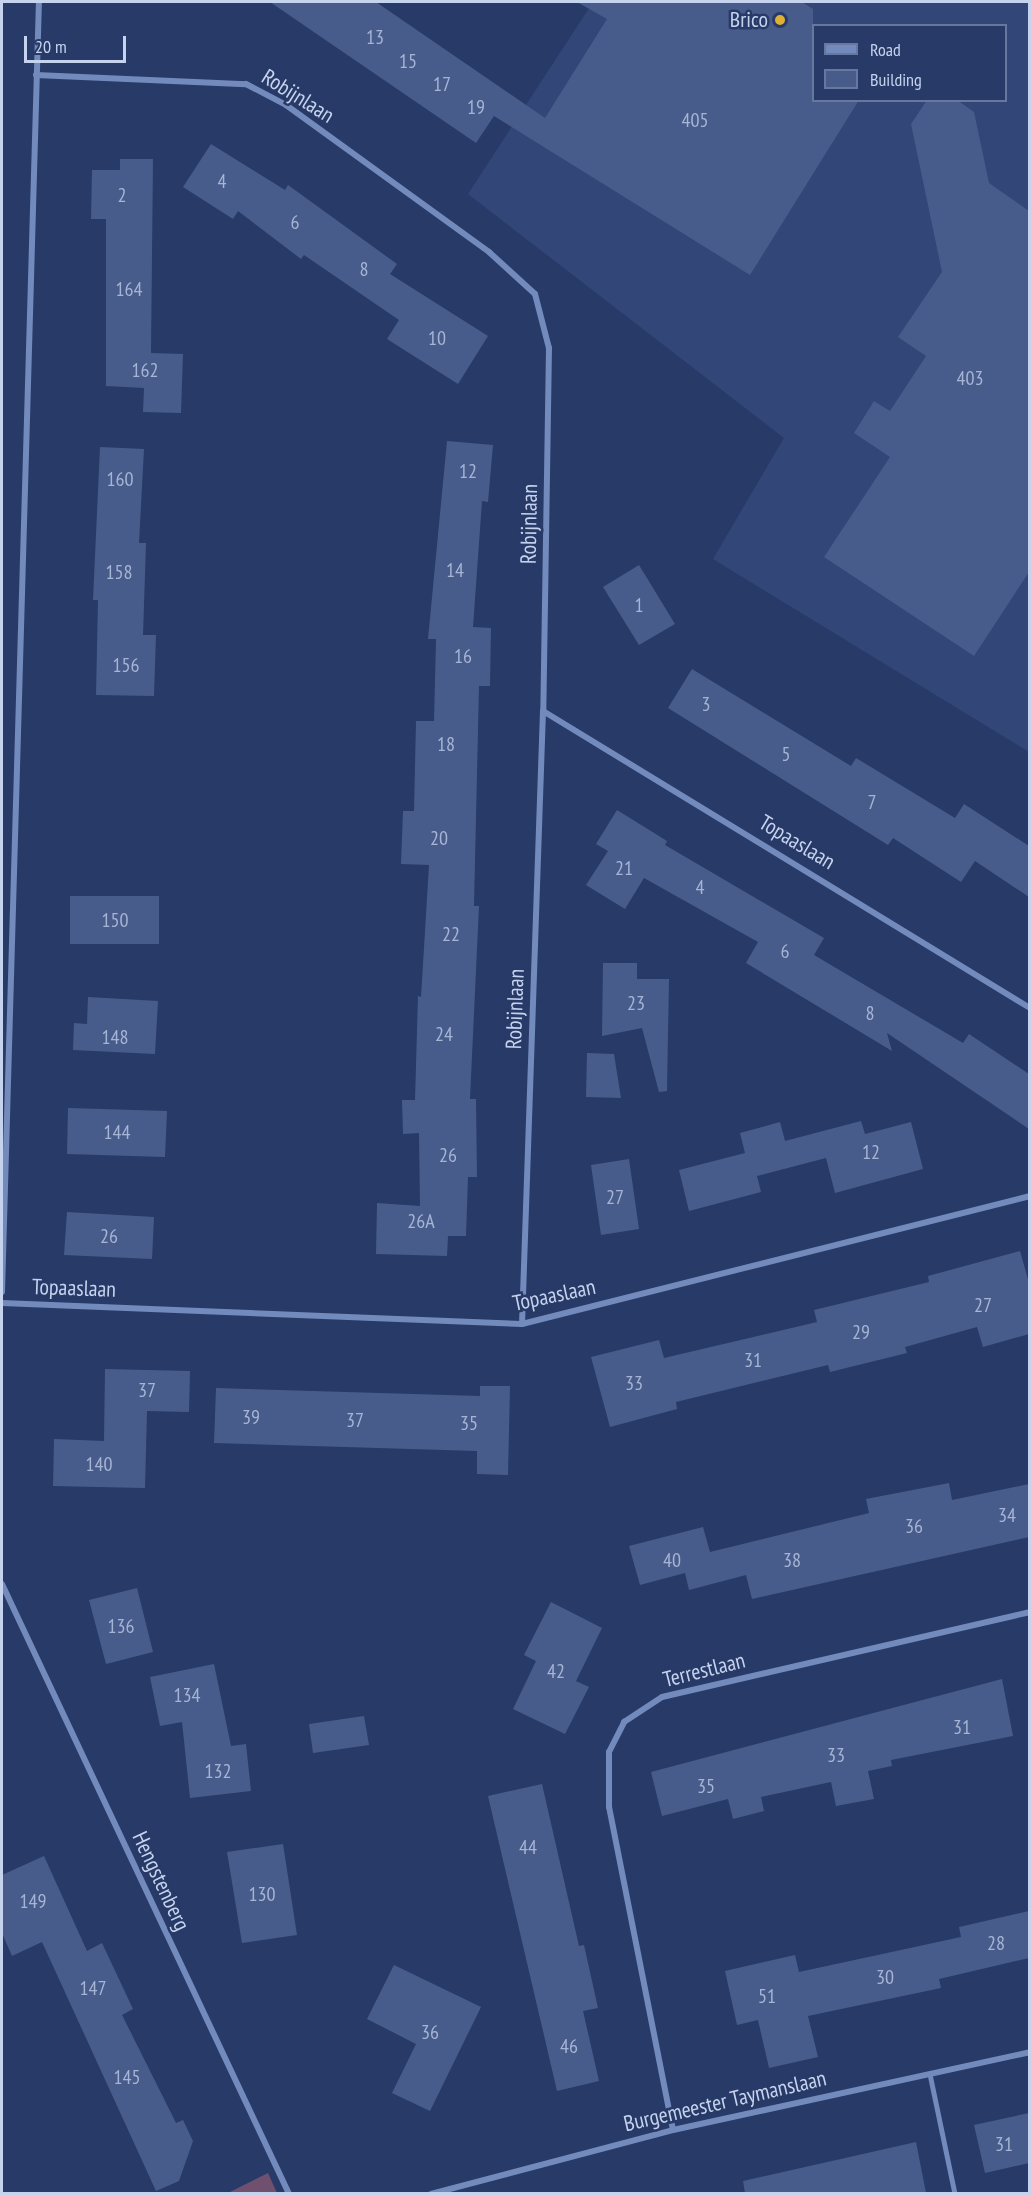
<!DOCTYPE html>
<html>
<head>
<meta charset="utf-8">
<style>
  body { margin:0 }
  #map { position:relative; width:1031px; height:2195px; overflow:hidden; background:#283a67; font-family:"PT Sans Narrow",sans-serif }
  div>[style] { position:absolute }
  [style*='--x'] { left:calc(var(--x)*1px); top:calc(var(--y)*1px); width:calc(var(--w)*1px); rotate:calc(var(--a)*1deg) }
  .built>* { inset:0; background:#324678 }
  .green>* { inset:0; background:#6f506f }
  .building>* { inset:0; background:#485c8b }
  .service>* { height:4.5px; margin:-2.25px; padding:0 2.25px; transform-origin:2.25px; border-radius:2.25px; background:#738abc }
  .minor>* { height:6px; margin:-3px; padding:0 3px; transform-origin:3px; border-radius:3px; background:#738abc }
  .dots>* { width:16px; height:16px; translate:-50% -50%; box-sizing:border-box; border:3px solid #283a67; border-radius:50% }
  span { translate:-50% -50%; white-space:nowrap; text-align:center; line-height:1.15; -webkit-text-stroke:5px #283a67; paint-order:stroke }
  .number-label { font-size:20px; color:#a6b5d5 }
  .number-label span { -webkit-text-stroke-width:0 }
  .poi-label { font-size:22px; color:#c6d3ee }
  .right { translate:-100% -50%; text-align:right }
  .street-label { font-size:22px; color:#c6d3ee }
  .frame { position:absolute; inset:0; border:3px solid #c6d3ee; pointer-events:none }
  .legend { position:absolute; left:812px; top:24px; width:195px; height:78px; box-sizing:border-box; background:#283a67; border:2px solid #67779d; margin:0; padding:8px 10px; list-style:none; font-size:18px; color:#c6d3ee }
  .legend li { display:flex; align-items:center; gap:12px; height:30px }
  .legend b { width:30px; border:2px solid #67779d }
  .scale { position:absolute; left:24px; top:36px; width:102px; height:27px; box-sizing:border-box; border:3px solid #c6d3ee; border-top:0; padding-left:8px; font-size:18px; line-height:21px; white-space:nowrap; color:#c6d3ee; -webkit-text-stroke:4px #283a67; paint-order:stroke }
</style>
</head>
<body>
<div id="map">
  <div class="built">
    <div style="clip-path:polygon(evenodd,593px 2px,1029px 2px,1029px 752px,713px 559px,784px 438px,468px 194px,593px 2px,814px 26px,1006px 26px,1006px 100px,814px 100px,814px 26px)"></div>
  </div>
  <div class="green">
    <div style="clip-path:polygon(268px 2173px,277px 2193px,228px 2193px)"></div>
  </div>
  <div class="building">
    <div style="clip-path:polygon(270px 2px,376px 2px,545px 118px,607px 19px,577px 2px,802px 2px,813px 9px,813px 100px,859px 100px,750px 275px,494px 116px,476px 143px)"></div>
    <div style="clip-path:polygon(927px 100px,957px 100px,974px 112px,989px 183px,1029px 211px,1029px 572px,974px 656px,824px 557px,890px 457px,854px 433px,874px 401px,890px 411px,926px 356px,898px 337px,942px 272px,911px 124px)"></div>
    <div style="clip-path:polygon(211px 144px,285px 190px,288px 185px,397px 264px,390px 274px,488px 336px,458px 384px,387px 339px,399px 320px,304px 255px,301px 259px,238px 211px,233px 219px,183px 187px)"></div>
    <div style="clip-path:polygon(120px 159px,153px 159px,151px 353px,183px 354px,181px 413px,143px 412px,144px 388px,106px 386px,106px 219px,91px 219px,92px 170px,120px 170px)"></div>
    <div style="clip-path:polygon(447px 441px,493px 445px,488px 502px,482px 501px,473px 627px,491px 628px,490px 686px,479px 686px,474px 906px,479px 906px,470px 1099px,476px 1099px,477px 1177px,468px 1177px,466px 1236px,448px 1236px,447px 1256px,376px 1254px,377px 1203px,420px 1206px,419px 1133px,403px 1134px,402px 1100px,415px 1100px,418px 996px,421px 997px,429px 865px,401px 864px,403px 811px,414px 811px,416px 721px,434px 721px,436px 639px,428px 639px)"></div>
    <div style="clip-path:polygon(100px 447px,144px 449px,139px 543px,146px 543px,143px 635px,156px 635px,154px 696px,96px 695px,98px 600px,93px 600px)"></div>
    <div style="clip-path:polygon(639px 565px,675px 624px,639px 645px,603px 587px)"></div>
    <div style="clip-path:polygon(692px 669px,851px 766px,856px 758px,955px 818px,964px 804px,1029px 846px,1029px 897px,975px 861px,961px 882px,893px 838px,888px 845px,668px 708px)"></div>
    <div style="clip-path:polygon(617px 810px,667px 841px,665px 845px,824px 938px,814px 955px,963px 1043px,969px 1034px,1029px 1074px,1029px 1129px,887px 1033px,892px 1051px,746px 963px,758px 942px,644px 878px,625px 909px,586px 885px,608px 851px,596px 844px)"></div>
    <div style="clip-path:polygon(70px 896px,159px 896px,159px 944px,70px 944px)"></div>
    <div style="clip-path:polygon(603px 963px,637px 963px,637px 979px,669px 979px,667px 1091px,659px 1092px,642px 1028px,602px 1036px)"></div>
    <div style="clip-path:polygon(88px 997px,158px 1001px,155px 1054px,73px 1050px,74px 1023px,87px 1024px)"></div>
    <div style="clip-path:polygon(587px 1053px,614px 1054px,621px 1098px,586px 1097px)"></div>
    <div style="clip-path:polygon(68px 1108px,167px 1111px,165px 1157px,67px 1154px)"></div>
    <div style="clip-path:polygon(861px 1121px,865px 1134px,911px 1122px,923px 1169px,835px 1193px,826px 1158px,757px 1176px,761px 1192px,689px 1211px,679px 1170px,745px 1153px,740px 1133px,780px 1122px,785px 1141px)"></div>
    <div style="clip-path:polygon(629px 1159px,639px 1229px,601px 1235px,591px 1165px)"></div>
    <div style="clip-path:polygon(67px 1212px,154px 1217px,152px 1259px,64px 1255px)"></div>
    <div style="clip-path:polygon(1020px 1251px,1029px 1283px,1029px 1334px,983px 1347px,977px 1327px,905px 1347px,907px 1353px,830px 1372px,828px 1365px,676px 1402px,677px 1409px,610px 1427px,591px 1357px,659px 1340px,664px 1358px,817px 1322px,814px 1310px,929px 1282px,928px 1276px)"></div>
    <div style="clip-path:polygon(105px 1369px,190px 1371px,189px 1412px,147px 1411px,145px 1488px,53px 1486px,54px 1439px,104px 1441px)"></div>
    <div style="clip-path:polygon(480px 1386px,510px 1386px,508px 1475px,477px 1474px,477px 1451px,214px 1443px,216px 1388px,480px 1396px)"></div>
    <div style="clip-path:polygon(949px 1483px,952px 1500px,1029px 1484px,1029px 1537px,752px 1599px,746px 1575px,689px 1590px,685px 1573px,640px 1585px,629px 1546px,703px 1527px,710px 1552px,869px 1513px,866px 1499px)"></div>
    <div style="clip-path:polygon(137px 1588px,153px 1652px,106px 1664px,89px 1600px)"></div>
    <div style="clip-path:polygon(551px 1602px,602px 1628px,576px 1681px,589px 1687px,565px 1734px,513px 1709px,536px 1661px,524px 1655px)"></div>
    <div style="clip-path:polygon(214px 1664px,231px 1746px,246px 1744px,251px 1791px,190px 1798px,182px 1722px,160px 1726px,150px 1677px)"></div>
    <div style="clip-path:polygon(1002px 1679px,1013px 1736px,891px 1760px,892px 1766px,868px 1771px,874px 1799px,836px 1806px,831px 1782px,761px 1797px,764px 1811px,733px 1819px,728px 1799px,662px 1816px,651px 1772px)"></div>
    <div style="clip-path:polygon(364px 1716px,369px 1745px,313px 1753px,309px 1724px)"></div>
    <div style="clip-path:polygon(542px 1784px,579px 1946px,584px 1945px,598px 2008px,583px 2011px,599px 2081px,557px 2091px,488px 1796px)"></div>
    <div style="clip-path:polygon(283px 1844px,297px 1935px,242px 1943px,227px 1852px)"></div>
    <div style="clip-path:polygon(44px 1856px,87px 1951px,102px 1943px,133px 2009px,122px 2015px,176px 2123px,183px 2120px,193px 2141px,179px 2181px,156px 2191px,42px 1942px,12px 1956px,2px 1933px,2px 1875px)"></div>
    <div style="clip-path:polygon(1029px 1911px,1029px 1958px,939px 1979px,941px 1988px,808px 2016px,818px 2057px,769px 2068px,758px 2020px,737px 2025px,725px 1971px,795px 1955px,799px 1972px,961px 1937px,959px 1927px)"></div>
    <div style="clip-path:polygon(394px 1965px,481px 2007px,430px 2111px,392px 2093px,416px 2044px,367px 2019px)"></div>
    <div style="clip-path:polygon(1029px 2113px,1029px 2163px,985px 2173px,974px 2125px)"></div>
    <div style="clip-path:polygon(916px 2142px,926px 2193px,745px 2193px,743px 2181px)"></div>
  </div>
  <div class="service">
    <div style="--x:930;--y:2074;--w:123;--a:78.2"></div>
  </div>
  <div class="minor">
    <div style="--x:36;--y:75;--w:210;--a:2.5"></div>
    <div style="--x:246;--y:84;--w:45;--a:27.7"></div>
    <div style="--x:286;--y:105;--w:251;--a:35.9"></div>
    <div style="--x:489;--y:252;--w:62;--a:42.4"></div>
    <div style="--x:535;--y:294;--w:56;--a:75.5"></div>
    <div style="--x:549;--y:348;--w:363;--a:90.9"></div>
    <div style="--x:543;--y:711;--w:613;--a:91.96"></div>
    <div style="--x:543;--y:711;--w:570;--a:31.38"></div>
    <div style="--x:2;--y:1292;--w:1291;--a:-88.36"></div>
    <div style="--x:2;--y:1303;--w:520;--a:2.31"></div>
    <div style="--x:522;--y:1324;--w:524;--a:-14.14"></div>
    <div style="--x:2;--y:1584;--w:674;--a:64.8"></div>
    <div style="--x:673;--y:2130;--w:329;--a:-101.2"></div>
    <div style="--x:609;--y:1807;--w:55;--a:-90"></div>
    <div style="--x:609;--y:1752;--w:34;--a:-63"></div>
    <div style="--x:624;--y:1722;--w:45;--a:-33.3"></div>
    <div style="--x:662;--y:1697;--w:378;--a:-13"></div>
    <div style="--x:431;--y:2194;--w:250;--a:-14.8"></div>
    <div style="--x:673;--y:2130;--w:365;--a:-12.3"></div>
  </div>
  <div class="dots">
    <div style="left:780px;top:20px;background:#e0b034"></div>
  </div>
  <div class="number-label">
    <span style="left:375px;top:37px">13</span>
    <span style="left:408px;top:61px">15</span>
    <span style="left:442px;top:84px">17</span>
    <span style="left:476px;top:107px">19</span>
    <span style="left:695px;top:120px">405</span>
    <span style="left:222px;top:181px">4</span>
    <span style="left:122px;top:195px">2</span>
    <span style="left:295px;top:222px">6</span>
    <span style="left:364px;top:269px">8</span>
    <span style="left:129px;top:289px">164</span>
    <span style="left:437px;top:338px">10</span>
    <span style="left:145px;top:370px">162</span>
    <span style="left:970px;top:378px">403</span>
    <span style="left:468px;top:471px">12</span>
    <span style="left:120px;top:479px">160</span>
    <span style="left:455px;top:570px">14</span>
    <span style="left:119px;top:572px">158</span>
    <span style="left:639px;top:605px">1</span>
    <span style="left:463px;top:656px">16</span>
    <span style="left:126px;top:665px">156</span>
    <span style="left:706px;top:704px">3</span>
    <span style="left:446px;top:744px">18</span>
    <span style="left:786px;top:754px">5</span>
    <span style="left:872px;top:802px">7</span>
    <span style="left:439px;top:838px">20</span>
    <span style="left:624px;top:868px">21</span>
    <span style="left:700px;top:887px">4</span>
    <span style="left:115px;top:920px">150</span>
    <span style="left:451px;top:934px">22</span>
    <span style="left:785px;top:951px">6</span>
    <span style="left:636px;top:1003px">23</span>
    <span style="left:870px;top:1013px">8</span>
    <span style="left:444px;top:1034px">24</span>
    <span style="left:115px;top:1037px">148</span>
    <span style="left:117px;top:1132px">144</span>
    <span style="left:871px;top:1152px">12</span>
    <span style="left:448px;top:1155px">26</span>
    <span style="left:615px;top:1197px">27</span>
    <span style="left:421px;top:1221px">26A</span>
    <span style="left:109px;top:1236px">26</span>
    <span style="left:983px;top:1305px">27</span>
    <span style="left:861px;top:1332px">29</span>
    <span style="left:753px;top:1360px">31</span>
    <span style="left:634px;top:1383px">33</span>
    <span style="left:147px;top:1390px">37</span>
    <span style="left:251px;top:1417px">39</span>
    <span style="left:355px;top:1420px">37</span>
    <span style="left:469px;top:1423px">35</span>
    <span style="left:99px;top:1464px">140</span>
    <span style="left:1007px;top:1515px">34</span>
    <span style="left:914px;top:1526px">36</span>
    <span style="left:672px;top:1560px">40</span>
    <span style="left:792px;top:1560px">38</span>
    <span style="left:121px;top:1626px">136</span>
    <span style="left:556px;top:1671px">42</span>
    <span style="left:187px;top:1695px">134</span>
    <span style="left:962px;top:1727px">31</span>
    <span style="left:836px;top:1755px">33</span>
    <span style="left:218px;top:1771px">132</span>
    <span style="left:706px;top:1786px">35</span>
    <span style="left:528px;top:1847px">44</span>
    <span style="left:262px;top:1894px">130</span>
    <span style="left:33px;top:1901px">149</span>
    <span style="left:996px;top:1943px">28</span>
    <span style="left:885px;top:1977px">30</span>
    <span style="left:93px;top:1988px">147</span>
    <span style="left:767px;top:1996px">51</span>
    <span style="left:430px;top:2032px">36</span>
    <span style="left:569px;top:2046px">46</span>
    <span style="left:127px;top:2077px">145</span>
    <span style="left:1004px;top:2144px">31</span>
  </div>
  <div class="poi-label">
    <span class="right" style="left:768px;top:20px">Brico</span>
  </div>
  <div class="street-label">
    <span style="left:298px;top:96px;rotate:32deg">Robijnlaan</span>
    <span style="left:529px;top:524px;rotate:-89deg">Robijnlaan</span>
    <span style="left:797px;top:842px;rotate:31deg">Topaaslaan</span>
    <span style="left:515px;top:1009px;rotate:-88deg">Robijnlaan</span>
    <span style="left:74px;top:1288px;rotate:2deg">Topaaslaan</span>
    <span style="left:554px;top:1295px;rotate:-12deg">Topaaslaan</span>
    <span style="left:704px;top:1670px;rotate:-14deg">Terrestlaan</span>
    <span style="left:161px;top:1881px;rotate:65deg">Hengstenberg</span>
    <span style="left:725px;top:2101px;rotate:-13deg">Burgemeester Taymanslaan</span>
  </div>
  <div class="frame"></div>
  <ul class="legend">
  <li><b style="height:8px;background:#738abc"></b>Road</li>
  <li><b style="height:16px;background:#485c8b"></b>Building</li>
  </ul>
  <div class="scale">20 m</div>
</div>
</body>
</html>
